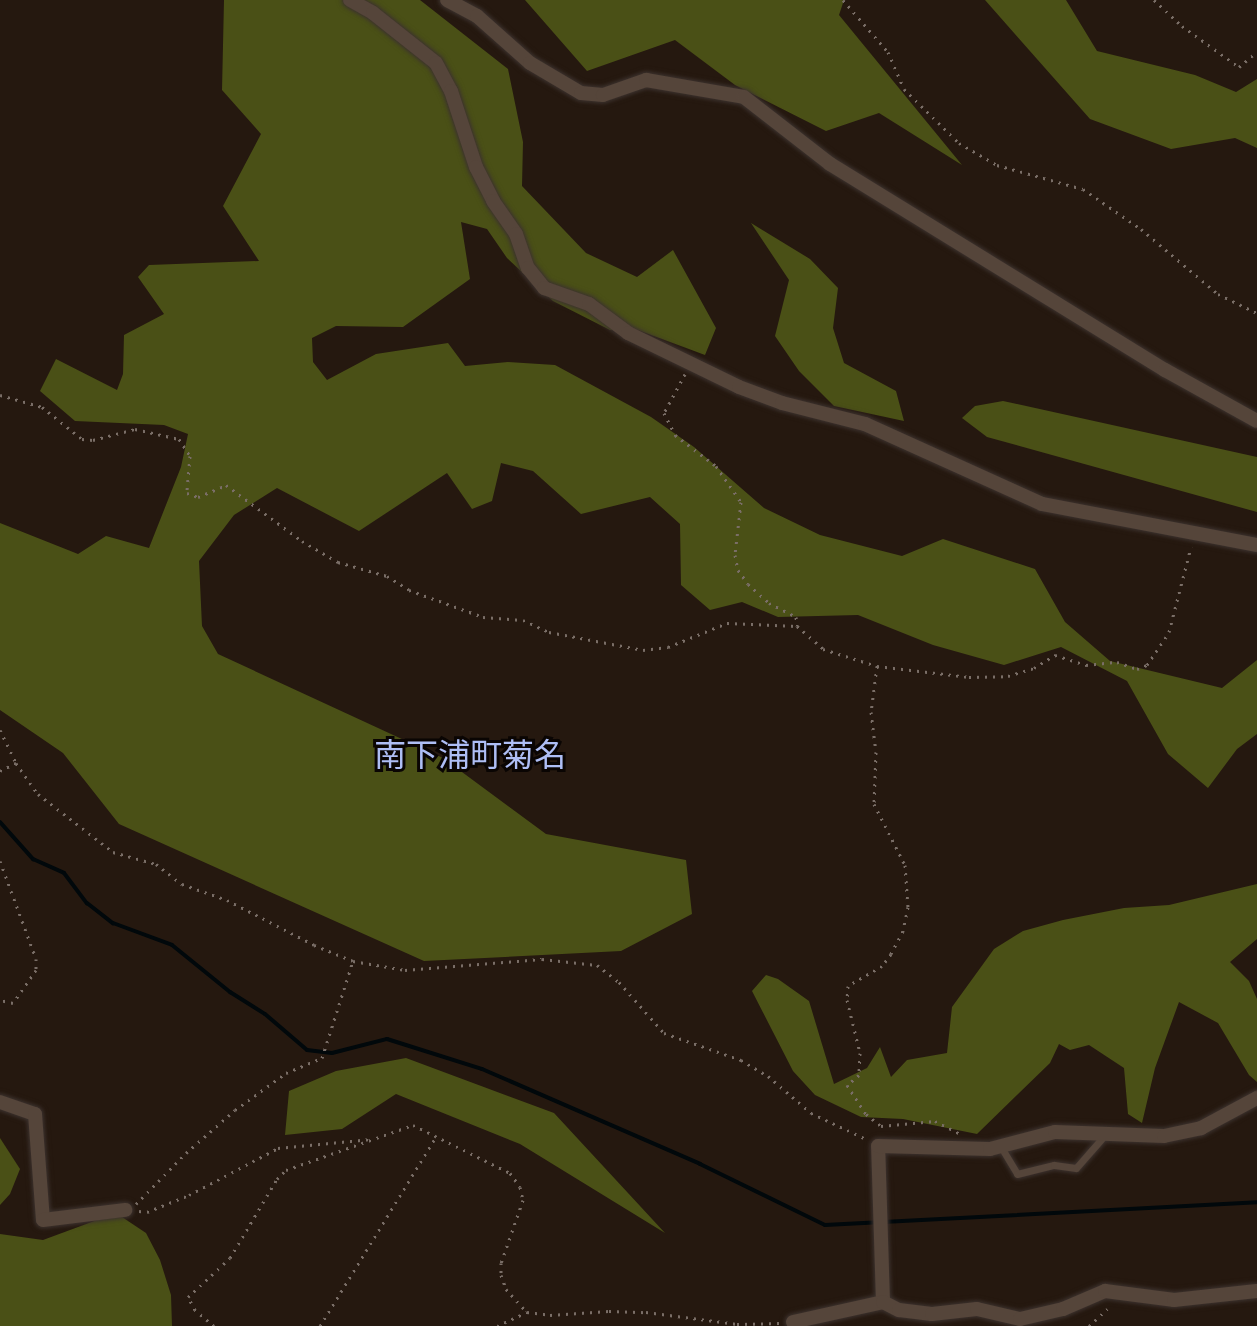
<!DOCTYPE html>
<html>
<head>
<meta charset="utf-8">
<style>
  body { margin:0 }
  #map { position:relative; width:1257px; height:1326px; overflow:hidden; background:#25180f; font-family:"Fira Sans","Noto Sans JP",sans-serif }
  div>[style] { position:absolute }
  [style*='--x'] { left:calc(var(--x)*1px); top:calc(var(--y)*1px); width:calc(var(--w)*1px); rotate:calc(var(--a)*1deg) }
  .forest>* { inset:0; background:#4a5016 }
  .stream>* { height:4px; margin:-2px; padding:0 2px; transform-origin:2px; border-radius:2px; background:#01080b }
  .path>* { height:3px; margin-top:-1.5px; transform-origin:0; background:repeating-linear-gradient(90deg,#7a6e67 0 2px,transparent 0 8px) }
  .roads { filter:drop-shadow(0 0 2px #3c322e) drop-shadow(0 0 2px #3c322e) }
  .service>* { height:7px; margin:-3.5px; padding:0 3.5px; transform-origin:3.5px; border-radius:3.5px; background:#55453a }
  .minor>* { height:14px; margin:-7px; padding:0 7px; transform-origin:7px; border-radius:7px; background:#55453a }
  span { translate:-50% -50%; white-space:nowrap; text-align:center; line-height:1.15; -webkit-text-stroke:6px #0a0503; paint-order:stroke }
  .quarter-label { font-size:32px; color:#aebef5 }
</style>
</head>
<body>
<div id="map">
  <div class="forest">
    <div style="clip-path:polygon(224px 0,420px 0,508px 69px,523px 142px,522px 186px,586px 253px,637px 277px,673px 250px,716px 328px,705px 355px,635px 329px,610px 330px,553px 301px,507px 258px,487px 229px,461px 222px,470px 279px,403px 327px,336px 326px,312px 338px,313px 362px,327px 380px,376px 354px,448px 343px,465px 366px,508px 362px,555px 365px,651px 417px,694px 447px,764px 508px,820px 535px,902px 556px,943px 539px,1035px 569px,1065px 622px,1110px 661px,1222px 688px,1257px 660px,1257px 734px,1237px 749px,1208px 788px,1168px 754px,1127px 681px,1061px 647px,1004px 665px,933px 645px,858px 615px,778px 617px,742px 602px,710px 610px,681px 585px,680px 524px,650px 497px,581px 514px,533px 471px,501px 463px,492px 501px,472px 509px,447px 473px,359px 531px,277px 488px,234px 515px,199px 561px,202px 626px,218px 654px,443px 758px,546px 834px,686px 860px,692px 914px,621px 951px,424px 961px,119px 824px,63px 753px,0 710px,0 523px,78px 554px,106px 536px,149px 548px,181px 467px,188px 434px,164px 425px,75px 421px,40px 391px,56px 359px,117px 390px,123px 374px,124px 335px,164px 314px,138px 277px,149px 265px,259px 261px,223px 206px,261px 134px,222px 90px)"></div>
    <div style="clip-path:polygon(525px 0,844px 0,839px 15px,962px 165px,879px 113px,826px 131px,735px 85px,675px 40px,587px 71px)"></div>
    <div style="clip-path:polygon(985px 0,1066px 0,1097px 51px,1195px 75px,1236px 92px,1257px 79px,1257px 148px,1235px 138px,1171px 149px,1090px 119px)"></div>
    <div style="clip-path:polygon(751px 223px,810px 259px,838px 288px,833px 328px,844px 363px,896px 391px,904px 421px,834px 406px,799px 371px,775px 336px,789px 280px)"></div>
    <div style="clip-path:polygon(1003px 401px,1257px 457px,1257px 512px,987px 437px,962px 418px,975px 406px)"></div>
    <div style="clip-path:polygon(1257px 884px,1257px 939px,1230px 962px,1249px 981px,1257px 999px,1257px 1082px,1249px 1075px,1218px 1023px,1179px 1002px,1155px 1068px,1142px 1123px,1128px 1114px,1124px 1068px,1089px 1045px,1070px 1050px,1059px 1044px,1050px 1063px,977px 1134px,903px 1119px,861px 1117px,815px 1095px,793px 1071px,752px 991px,766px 975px,778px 979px,809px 1001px,834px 1084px,867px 1068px,880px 1047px,891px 1077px,907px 1060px,947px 1053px,952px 1007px,994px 949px,1023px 931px,1063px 920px,1124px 908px,1169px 905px)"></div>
    <div style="clip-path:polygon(406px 1058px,554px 1113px,665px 1233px,520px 1144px,396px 1094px,342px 1129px,285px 1135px,289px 1091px,336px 1071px)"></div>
    <div style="clip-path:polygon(0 1138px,20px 1169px,10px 1194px,0 1205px)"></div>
    <div style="clip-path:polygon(122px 1217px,146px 1233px,160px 1260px,171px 1295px,172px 1326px,0 1326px,0 1234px,43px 1240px,97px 1220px)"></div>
  </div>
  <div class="stream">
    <div style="--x:0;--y:822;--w:50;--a:48.3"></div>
    <div style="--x:33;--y:859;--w:34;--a:24"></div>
    <div style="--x:64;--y:873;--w:38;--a:53"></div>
    <div style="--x:87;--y:903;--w:33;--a:38"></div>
    <div style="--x:113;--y:923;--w:63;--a:20.4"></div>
    <div style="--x:172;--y:945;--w:75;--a:39"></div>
    <div style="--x:230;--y:992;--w:41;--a:32.2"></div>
    <div style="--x:265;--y:1014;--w:55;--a:40.6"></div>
    <div style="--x:307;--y:1050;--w:25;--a:7"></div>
    <div style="--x:332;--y:1053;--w:57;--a:-14.3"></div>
    <div style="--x:387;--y:1039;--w:100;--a:17.5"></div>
    <div style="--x:482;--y:1069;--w:238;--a:23.5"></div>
    <div style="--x:700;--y:1164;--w:139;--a:26"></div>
    <div style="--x:825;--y:1225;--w:433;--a:-3"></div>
  </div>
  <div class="path">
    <div style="--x:843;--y:0;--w:69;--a:49.1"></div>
    <div style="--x:888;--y:52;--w:40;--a:66.6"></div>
    <div style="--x:904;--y:89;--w:77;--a:44.5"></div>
    <div style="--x:959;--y:143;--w:44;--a:30.1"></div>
    <div style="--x:997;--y:165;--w:89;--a:15.6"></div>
    <div style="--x:1083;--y:189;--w:70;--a:34.6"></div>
    <div style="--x:1141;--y:229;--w:101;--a:40.2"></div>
    <div style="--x:1218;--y:294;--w:43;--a:26"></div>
    <div style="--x:1154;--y:0;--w:38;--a:43"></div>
    <div style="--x:1182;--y:26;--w:70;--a:35.7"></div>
    <div style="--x:1239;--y:67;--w:23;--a:-40"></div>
    <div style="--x:685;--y:374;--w:44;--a:118.3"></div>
    <div style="--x:664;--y:413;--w:25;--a:63"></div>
    <div style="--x:675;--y:435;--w:51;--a:37.1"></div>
    <div style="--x:716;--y:466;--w:44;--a:55.2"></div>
    <div style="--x:741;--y:502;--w:53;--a:96.5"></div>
    <div style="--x:735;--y:555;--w:15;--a:79"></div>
    <div style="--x:738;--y:570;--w:17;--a:54"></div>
    <div style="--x:748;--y:584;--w:28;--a:42"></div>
    <div style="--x:769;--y:603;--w:30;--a:27"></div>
    <div style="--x:796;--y:617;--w:9;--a:84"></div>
    <div style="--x:797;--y:626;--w:35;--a:41"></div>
    <div style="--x:823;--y:649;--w:57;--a:17.5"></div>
    <div style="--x:877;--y:666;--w:93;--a:6.8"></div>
    <div style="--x:969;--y:677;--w:39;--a:-1"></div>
    <div style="--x:1008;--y:676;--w:27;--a:-17"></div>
    <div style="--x:1034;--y:668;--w:25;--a:-32"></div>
    <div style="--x:1055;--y:655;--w:33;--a:18"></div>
    <div style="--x:1086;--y:665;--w:31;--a:-6"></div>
    <div style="--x:1117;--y:662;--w:21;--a:19"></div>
    <div style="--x:1137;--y:669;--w:11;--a:-22"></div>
    <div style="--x:1147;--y:665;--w:40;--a:-56"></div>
    <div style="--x:1169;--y:632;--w:88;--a:-75.5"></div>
    <div style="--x:0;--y:395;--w:44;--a:15.9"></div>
    <div style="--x:42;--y:407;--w:51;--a:38.7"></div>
    <div style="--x:82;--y:439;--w:11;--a:5"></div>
    <div style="--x:93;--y:440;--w:43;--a:-14.7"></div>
    <div style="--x:135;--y:429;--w:45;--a:12.8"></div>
    <div style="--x:179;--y:439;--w:20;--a:57"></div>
    <div style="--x:190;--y:456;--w:37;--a:95"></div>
    <div style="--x:187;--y:493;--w:12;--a:20"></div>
    <div style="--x:198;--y:497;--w:30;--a:-23"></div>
    <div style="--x:226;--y:485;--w:94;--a:36.4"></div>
    <div style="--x:302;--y:541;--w:42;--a:30.3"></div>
    <div style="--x:338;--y:562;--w:51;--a:15.9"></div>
    <div style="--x:387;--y:576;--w:26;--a:32"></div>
    <div style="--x:409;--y:590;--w:79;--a:20"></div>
    <div style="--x:483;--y:617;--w:40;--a:4.3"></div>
    <div style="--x:523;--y:620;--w:29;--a:25"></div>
    <div style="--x:549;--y:632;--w:96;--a:10.8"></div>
    <div style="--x:643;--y:650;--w:25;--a:-7"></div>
    <div style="--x:668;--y:647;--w:64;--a:-22.1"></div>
    <div style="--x:727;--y:623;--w:70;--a:2.5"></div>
    <div style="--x:877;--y:666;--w:46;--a:97.4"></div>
    <div style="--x:871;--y:712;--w:40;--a:82.9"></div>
    <div style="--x:876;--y:752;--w:52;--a:92.2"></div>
    <div style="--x:874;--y:804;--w:68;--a:63.1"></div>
    <div style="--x:905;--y:865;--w:42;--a:85.9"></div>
    <div style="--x:908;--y:907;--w:25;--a:102"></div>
    <div style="--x:903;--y:931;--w:26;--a:118"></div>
    <div style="--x:891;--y:954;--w:15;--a:127"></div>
    <div style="--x:882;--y:966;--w:39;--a:150"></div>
    <div style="--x:848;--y:986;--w:14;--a:94"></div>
    <div style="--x:847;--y:1000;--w:55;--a:76.2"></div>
    <div style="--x:860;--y:1053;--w:22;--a:93"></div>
    <div style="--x:859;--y:1075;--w:16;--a:140"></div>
    <div style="--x:847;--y:1085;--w:35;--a:57"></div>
    <div style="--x:866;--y:1114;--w:19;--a:39"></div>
    <div style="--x:881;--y:1126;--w:54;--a:-5.3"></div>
    <div style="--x:935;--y:1121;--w:28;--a:27"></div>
    <div style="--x:0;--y:730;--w:37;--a:64"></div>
    <div style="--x:16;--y:763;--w:38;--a:55"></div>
    <div style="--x:38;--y:794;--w:95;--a:37.7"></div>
    <div style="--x:113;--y:852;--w:45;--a:15.6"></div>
    <div style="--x:156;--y:864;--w:33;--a:38"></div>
    <div style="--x:182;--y:884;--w:48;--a:19.6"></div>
    <div style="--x:227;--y:900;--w:98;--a:27.3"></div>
    <div style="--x:314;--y:945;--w:42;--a:22.3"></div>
    <div style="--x:353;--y:961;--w:53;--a:9.8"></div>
    <div style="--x:405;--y:970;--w:137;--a:-4.6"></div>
    <div style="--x:542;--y:959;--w:55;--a:6.2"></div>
    <div style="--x:597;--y:965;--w:28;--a:38"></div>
    <div style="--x:619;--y:982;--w:68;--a:48.6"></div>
    <div style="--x:664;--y:1033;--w:82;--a:19.3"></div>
    <div style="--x:741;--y:1060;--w:31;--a:31"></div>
    <div style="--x:768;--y:1076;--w:57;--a:40.7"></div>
    <div style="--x:811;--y:1113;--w:63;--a:25.3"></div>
    <div style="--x:0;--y:771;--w:18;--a:-27"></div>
    <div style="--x:0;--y:861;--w:104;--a:69.8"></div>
    <div style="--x:36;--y:959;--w:11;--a:90"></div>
    <div style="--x:36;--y:970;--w:40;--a:124.9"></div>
    <div style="--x:13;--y:1003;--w:13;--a:-167"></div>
    <div style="--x:136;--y:1204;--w:71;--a:-45.6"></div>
    <div style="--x:186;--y:1153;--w:65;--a:-41.3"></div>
    <div style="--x:235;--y:1110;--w:63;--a:-36"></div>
    <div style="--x:286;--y:1073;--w:39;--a:-23"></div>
    <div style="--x:322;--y:1058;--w:102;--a:-72.3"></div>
    <div style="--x:139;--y:1211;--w:8;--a:7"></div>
    <div style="--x:147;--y:1212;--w:45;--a:-22"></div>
    <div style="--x:189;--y:1195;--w:101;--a:-27.8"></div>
    <div style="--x:278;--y:1148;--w:94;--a:-5.5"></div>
    <div style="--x:214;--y:1326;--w:25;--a:-140"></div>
    <div style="--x:195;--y:1310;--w:15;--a:-118"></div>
    <div style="--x:188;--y:1297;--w:57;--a:-42.9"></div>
    <div style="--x:230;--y:1258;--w:92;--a:-59.3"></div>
    <div style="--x:277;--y:1179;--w:13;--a:-45"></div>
    <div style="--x:286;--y:1170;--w:135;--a:-19.5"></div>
    <div style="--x:413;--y:1125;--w:108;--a:26.3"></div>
    <div style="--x:510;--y:1173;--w:17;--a:54"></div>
    <div style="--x:520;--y:1187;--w:13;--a:77"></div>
    <div style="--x:523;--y:1200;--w:67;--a:109.2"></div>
    <div style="--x:501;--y:1263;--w:12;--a:90"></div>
    <div style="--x:501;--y:1275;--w:15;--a:70"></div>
    <div style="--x:506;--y:1289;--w:31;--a:48"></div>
    <div style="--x:320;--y:1326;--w:220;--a:-58.5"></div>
    <div style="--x:497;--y:1326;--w:33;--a:-25"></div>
    <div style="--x:527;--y:1312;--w:23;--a:7"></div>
    <div style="--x:550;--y:1315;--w:59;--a:-3.9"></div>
    <div style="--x:609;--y:1311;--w:37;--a:2"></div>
    <div style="--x:646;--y:1312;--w:92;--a:7.5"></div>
    <div style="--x:737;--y:1324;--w:44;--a:-1.3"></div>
    <div style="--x:1089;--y:1326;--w:25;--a:-43"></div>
  </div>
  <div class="roads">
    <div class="service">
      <div style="--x:1001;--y:1147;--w:31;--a:59"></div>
      <div style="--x:1017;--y:1174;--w:38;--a:-14"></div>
      <div style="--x:1054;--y:1165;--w:22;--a:8"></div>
      <div style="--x:1076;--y:1168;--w:43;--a:-48.8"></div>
    </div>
    <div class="minor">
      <div style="--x:350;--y:0;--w:26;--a:29"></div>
      <div style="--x:373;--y:13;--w:80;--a:38.4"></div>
      <div style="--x:436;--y:63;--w:32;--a:62"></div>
      <div style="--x:451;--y:91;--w:80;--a:71.8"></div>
      <div style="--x:476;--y:167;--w:38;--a:63"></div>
      <div style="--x:493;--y:201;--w:40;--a:55.1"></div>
      <div style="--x:516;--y:234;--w:36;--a:71"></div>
      <div style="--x:528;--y:268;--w:26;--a:51"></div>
      <div style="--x:544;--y:288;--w:48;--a:19.6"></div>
      <div style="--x:589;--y:304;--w:49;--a:36.6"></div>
      <div style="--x:628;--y:333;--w:123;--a:25.9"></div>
      <div style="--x:739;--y:387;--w:46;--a:20.4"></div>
      <div style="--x:782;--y:403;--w:86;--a:14.2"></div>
      <div style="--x:865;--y:424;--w:194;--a:24.3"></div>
      <div style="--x:1042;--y:504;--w:219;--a:10.8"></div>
      <div style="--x:447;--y:0;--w:34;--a:28"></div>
      <div style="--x:477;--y:16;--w:71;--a:41.6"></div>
      <div style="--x:530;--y:63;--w:59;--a:30.5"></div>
      <div style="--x:581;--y:93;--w:22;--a:5"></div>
      <div style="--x:603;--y:95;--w:46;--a:-19.2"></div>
      <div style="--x:646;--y:80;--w:99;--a:9.8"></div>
      <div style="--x:744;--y:97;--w:109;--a:37.9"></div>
      <div style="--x:830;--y:164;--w:393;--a:31.6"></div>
      <div style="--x:1165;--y:370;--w:105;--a:29"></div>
      <div style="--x:0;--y:1102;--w:37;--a:19"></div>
      <div style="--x:35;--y:1114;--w:106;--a:85.7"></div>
      <div style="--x:43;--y:1220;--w:83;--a:-7"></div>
      <div style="--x:883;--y:1302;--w:156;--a:-91.8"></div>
      <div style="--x:878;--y:1146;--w:112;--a:1.5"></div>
      <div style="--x:990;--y:1149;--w:67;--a:-14.7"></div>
      <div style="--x:1055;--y:1132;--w:109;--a:2.1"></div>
      <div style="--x:1164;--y:1136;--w:38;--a:-12"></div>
      <div style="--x:1201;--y:1128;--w:64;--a:-28.2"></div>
      <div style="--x:793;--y:1322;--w:92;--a:-12.5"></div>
      <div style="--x:883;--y:1302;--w:18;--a:27"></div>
      <div style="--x:899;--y:1310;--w:33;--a:7"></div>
      <div style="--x:932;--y:1314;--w:45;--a:-6.3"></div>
      <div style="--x:977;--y:1309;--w:44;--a:13.1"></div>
      <div style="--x:1020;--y:1319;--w:44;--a:-13.1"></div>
      <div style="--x:1063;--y:1309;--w:46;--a:-23.2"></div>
      <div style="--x:1105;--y:1291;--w:70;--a:7.4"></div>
      <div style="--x:1174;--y:1300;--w:83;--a:-6.2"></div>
    </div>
  </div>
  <div class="quarter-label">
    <span style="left:470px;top:755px">南下浦町菊名</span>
  </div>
</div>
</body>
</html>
